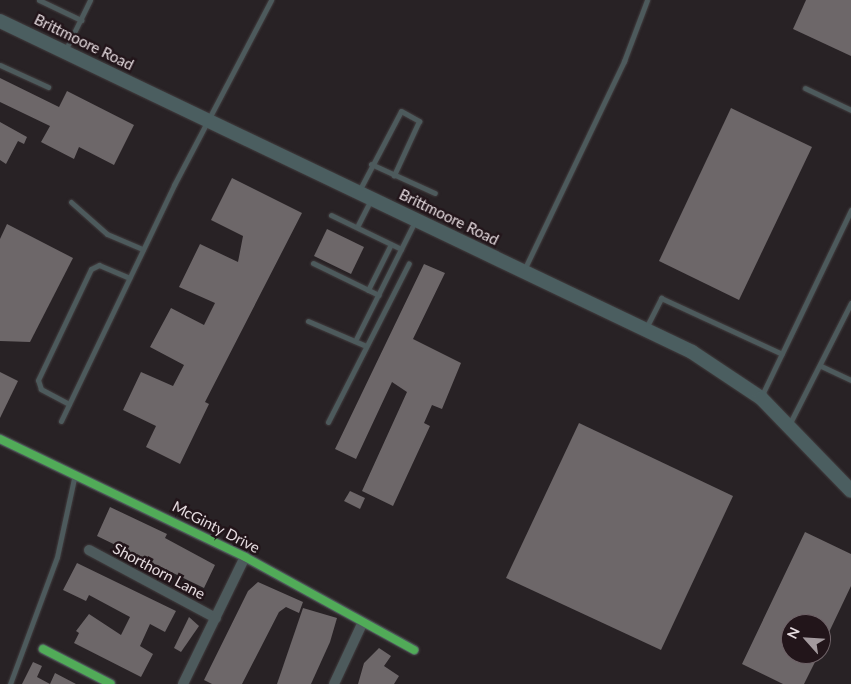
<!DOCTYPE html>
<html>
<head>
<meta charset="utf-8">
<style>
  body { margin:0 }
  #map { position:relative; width:851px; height:684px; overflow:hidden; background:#282225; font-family:Lato,sans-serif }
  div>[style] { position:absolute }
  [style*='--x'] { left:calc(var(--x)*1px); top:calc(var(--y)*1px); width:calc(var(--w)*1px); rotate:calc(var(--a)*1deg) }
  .building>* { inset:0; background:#6d6769 }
  .roads { filter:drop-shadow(0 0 1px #423d3f) drop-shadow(0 0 1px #423d3f) }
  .service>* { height:5px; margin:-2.5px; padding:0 2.5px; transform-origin:2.5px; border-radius:2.5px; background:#4d5a5c }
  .minor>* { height:10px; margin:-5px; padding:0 5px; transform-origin:5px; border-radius:5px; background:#4d5a5c }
  .secondary>* { height:14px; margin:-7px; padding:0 7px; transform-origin:7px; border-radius:7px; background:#4b5e60 }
  .cycleway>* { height:8px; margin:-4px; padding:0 4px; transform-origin:4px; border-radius:4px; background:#51ab58 }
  span { translate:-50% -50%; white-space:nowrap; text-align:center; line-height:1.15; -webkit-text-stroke:5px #22151a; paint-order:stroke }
  .street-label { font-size:15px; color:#e5dbdf }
  .north { position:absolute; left:781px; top:614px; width:50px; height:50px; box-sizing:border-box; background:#22151a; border:1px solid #706469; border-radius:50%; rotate:296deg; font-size:14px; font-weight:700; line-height:20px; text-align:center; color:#e5dbdf }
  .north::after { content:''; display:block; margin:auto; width:18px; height:22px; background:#a39a9e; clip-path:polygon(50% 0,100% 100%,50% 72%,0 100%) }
</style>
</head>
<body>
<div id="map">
  <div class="building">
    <div style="clip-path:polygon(806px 0,851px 0,851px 56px,793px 29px)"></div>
    <div style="clip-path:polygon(0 78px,59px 107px,67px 91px,134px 125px,114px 165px,79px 147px,74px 159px,41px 142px,50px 126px,0 102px)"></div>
    <div style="clip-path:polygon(731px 108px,812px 147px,739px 300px,659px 261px)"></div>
    <div style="clip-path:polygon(0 122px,27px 137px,24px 144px,18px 141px,6px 164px,0 160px)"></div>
    <div style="clip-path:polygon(232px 178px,302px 213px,205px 402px,209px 404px,180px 464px,146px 447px,156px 426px,123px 410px,141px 372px,173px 386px,184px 365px,150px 347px,171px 308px,204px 325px,215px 303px,179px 287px,200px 244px,238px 262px,243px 236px,211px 220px)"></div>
    <div style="clip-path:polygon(7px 224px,73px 258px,30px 342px,0 341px,0 239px)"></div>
    <div style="clip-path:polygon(327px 229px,364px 247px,351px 274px,314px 256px)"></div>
    <div style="clip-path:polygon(424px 264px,445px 273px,413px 339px,461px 363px,442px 409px,432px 405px,424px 423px,430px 426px,393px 506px,362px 491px,407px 392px,392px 382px,356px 459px,335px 449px)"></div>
    <div style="clip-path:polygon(0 372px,18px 381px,0 418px)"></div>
    <div style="clip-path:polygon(579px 423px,733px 496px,661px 650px,506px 578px)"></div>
    <div style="clip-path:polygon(350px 491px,365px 498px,360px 509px,344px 501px)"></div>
    <div style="clip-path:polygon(110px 507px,167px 534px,165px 538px,215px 565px,204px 588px,97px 536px)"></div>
    <div style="clip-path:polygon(805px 532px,851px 554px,851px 586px,821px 649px,821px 624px,791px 624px,791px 654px,819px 654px,804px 684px,783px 684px,742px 664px)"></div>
    <div style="clip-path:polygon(77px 563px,176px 611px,165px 632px,150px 624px,140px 646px,153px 654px,141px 677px,74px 643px,79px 633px,76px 631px,89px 614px,121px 635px,130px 617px,89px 595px,86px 601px,63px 590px)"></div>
    <div style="clip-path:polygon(258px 582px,303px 602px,299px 613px,286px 607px,279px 612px,242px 684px,212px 684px,204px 680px,248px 591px)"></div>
    <div style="clip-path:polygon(303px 608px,337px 618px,330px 642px,311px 684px,277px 684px)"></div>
    <div style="clip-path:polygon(189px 617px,199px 626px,181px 652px,174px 648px)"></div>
    <div style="clip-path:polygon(379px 648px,391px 656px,384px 666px,399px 676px,394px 684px,358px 684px,364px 663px)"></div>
    <div style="clip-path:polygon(33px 662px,42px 666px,37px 677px,50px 684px,55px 673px,76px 684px,22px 684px)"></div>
  </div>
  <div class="roads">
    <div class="service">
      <div style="--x:39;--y:0;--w:47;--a:25.5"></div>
      <div style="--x:65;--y:51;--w:57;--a:-63.9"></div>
      <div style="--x:0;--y:65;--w:53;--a:24.6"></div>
      <div style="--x:805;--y:88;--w:51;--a:25.6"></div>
      <div style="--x:371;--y:164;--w:70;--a:24.4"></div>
      <div style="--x:359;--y:191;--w:90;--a:-62.3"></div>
      <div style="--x:401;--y:111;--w:21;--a:29"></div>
      <div style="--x:419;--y:121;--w:60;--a:114.8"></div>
      <div style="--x:71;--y:202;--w:48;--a:41.6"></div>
      <div style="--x:107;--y:234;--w:39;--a:23"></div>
      <div style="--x:331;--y:215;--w:78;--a:25.9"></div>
      <div style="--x:357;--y:227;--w:29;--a:-63"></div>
      <div style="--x:313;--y:263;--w:73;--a:25.9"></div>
      <div style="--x:524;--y:270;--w:232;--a:-64.4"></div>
      <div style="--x:624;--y:61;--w:65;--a:-69.3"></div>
      <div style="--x:368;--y:290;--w:51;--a:-63.4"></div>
      <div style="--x:308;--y:321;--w:63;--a:23.3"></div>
      <div style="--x:646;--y:328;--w:34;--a:-63"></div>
      <div style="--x:661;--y:298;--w:133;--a:24.8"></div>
      <div style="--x:355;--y:341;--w:134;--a:-63.4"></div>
      <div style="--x:821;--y:366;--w:33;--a:25"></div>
      <div style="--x:761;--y:397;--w:208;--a:-64.3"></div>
      <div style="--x:69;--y:404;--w:32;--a:-152"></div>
      <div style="--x:41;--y:389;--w:9;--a:-108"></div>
      <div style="--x:38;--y:380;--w:123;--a:-64.5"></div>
      <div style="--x:91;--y:269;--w:9;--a:-27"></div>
      <div style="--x:99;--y:265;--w:33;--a:23"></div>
      <div style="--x:61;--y:421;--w:262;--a:-64.4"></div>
      <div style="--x:174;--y:185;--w:209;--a:-62.3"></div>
      <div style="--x:328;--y:422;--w:178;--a:-63"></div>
      <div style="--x:789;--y:425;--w:137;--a:-63.1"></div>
      <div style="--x:10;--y:684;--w:135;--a:-69.7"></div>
      <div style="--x:57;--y:557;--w:85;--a:-77.8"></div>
    </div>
    <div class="minor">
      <div style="--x:0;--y:439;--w:272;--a:25.7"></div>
      <div style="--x:245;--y:557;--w:193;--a:28.8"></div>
      <div style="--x:89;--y:550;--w:144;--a:28.2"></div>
      <div style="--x:43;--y:649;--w:76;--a:27.2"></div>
      <div style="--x:183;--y:684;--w:141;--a:-64"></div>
      <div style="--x:334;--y:684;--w:66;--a:-65"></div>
    </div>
    <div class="secondary">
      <div style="--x:0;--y:21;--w:767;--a:25.56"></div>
      <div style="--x:692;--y:352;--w:83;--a:33.7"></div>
      <div style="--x:761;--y:398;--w:129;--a:45.9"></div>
    </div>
  </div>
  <div class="cycleway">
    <div style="--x:0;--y:439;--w:272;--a:25.7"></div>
    <div style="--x:245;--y:557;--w:193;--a:28.8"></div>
    <div style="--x:43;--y:649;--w:76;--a:27.2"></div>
  </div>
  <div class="street-label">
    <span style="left:84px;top:42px;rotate:26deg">Brittmoore Road</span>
    <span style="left:449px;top:217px;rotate:26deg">Brittmoore Road</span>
    <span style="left:216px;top:527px;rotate:27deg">McGinty Drive</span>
    <span style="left:159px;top:571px;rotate:28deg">Shorthorn Lane</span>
  </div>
  <div class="north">N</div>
</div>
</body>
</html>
